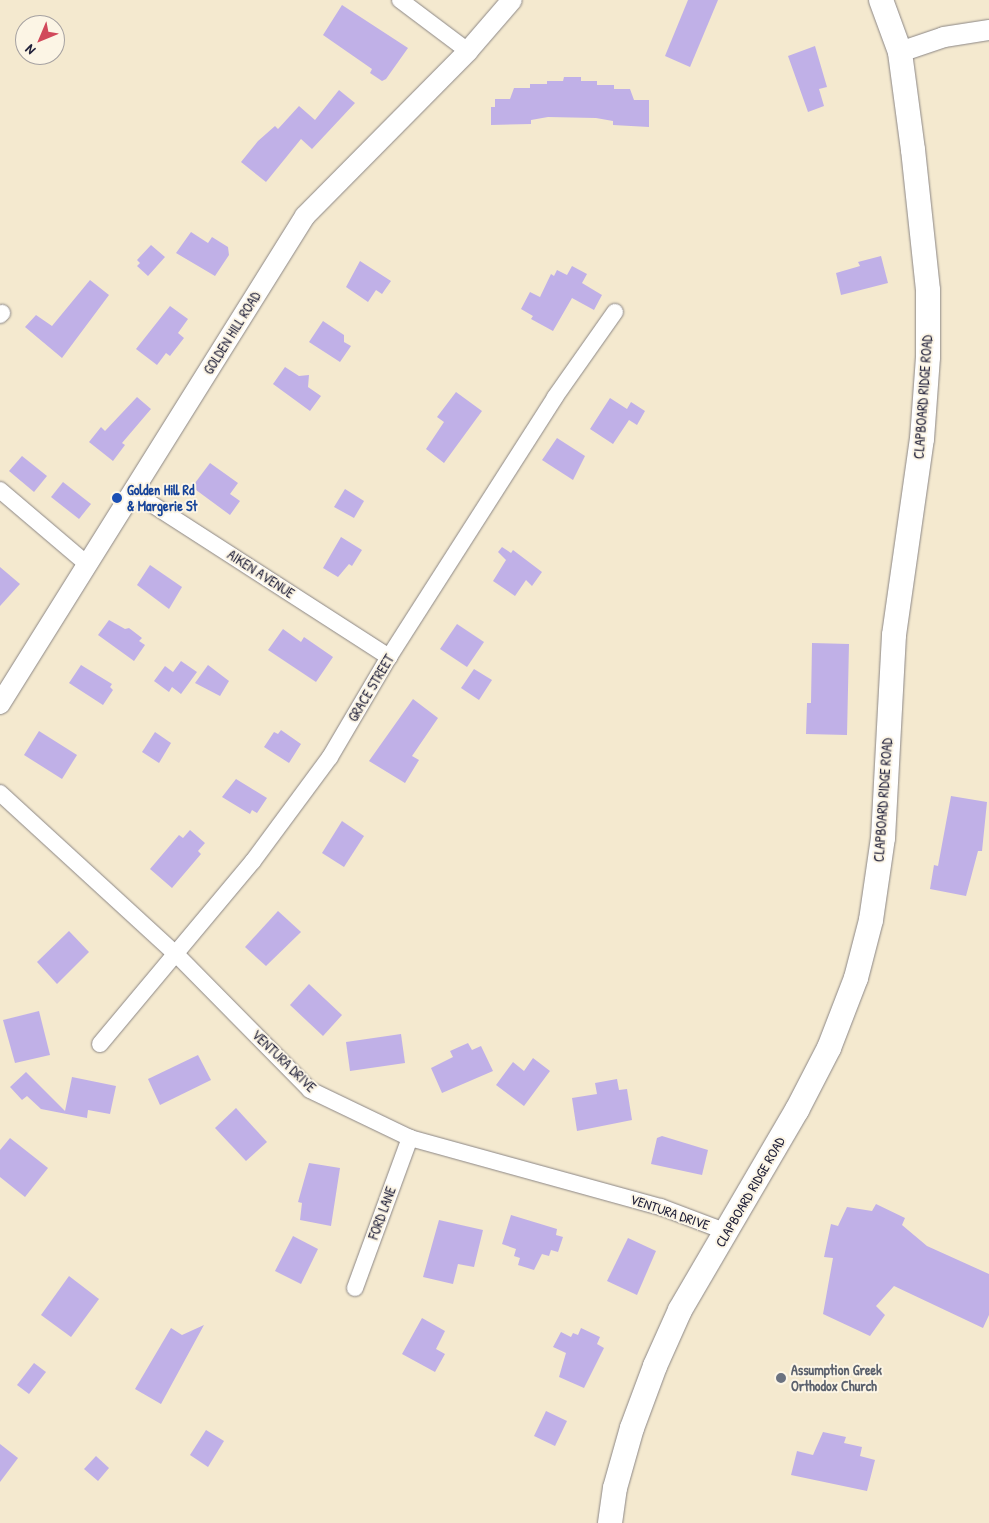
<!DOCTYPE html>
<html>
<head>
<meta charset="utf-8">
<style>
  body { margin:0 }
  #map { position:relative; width:989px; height:1523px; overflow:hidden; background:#f4e9cf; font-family:"Patrick Hand",sans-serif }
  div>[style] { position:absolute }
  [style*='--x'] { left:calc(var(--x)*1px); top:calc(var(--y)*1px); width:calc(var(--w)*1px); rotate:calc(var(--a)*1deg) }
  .building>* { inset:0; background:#c0b0e7 }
  .roads { filter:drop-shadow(0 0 1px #8b8685) drop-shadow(0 0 1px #8b8685) }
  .minor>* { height:16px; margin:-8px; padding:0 8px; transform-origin:8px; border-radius:8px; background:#fff }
  .tertiary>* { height:20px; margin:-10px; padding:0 10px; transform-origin:10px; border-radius:10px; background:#fff }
  .secondary>* { height:24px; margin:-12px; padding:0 12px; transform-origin:12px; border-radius:12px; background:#fff }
  .dots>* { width:14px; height:14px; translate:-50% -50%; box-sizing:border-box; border:2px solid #fcf5e5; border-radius:50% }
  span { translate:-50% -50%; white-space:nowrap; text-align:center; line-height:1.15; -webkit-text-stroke:4px #fcf5e5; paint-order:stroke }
  .street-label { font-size:14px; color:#22223b }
  .transit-label { font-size:14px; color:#164399; font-weight:700 }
  .left { translate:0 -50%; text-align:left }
  .worship-label { font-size:14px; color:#5b616d; font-weight:700 }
  .north { position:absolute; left:15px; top:15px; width:50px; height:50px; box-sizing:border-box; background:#fcf5e5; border:1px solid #a5a1a1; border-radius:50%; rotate:225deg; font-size:14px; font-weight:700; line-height:20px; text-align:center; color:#22223b }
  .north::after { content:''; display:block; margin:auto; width:18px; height:22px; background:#d1495b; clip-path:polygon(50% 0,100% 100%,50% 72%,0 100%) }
</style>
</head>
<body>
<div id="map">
  <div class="building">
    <div style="clip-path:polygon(688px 0,718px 0,690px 67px,665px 56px)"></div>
    <div style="clip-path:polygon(342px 5px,408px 48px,386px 79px,382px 81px,370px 73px,372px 69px,323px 35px)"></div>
    <div style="clip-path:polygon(815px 46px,827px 87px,819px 89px,824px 106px,808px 112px,788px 56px)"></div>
    <div style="clip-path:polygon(564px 77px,581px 77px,581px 81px,597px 81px,597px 85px,614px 85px,614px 89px,630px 89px,634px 100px,649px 100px,649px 127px,613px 125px,613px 121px,596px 118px,548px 117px,531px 120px,531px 124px,491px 125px,491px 107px,495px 107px,495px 99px,510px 99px,514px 88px,530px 88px,530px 84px,547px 84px,547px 81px,563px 81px)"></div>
    <div style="clip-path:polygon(339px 90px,355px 103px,312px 149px,301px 139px,266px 182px,241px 162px,258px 141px,275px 126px,278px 129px,299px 106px,315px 120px)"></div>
    <div style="clip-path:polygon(191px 232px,208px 243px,212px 237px,228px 247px,229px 255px,215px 276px,176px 253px)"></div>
    <div style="clip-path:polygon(151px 245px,165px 257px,148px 276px,137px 266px,140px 263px,137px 260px)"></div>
    <div style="clip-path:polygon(881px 256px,888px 283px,841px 295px,836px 273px,860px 266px,858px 262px)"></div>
    <div style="clip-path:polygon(360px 261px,391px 281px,382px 294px,376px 290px,368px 302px,346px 287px)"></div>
    <div style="clip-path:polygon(572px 266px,587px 274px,582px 283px,602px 295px,594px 310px,572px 298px,553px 331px,531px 319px,533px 316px,521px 309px,530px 292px,540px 297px,551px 274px,554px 276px,557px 270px,567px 275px)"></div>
    <div style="clip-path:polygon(90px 280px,109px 295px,62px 358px,25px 327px,36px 315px,52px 326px)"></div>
    <div style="clip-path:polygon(170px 306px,188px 319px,178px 333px,184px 338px,170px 356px,166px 353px,157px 365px,136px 349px)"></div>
    <div style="clip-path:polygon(323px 321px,344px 335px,344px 342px,351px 346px,340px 362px,309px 342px)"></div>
    <div style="clip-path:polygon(285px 367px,299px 376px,309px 375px,308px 387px,321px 396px,310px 411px,273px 384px)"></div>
    <div style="clip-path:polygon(456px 392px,482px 411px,444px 463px,426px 449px,444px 422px,437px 417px)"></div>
    <div style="clip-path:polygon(137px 397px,151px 409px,122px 443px,125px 445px,113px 461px,89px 442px,101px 427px,105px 431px)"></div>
    <div style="clip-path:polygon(610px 398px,627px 409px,631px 402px,645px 411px,637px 425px,629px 420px,613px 444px,590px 429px)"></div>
    <div style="clip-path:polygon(557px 438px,585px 456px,573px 480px,542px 460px)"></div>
    <div style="clip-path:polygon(22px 456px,47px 476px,34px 492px,9px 471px)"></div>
    <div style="clip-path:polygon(210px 463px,238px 483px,230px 494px,240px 501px,230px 515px,192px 487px)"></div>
    <div style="clip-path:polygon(63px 482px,91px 504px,79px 519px,51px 497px)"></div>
    <div style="clip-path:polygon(345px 489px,364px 501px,354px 518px,334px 507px)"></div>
    <div style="clip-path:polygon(341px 537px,362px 550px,352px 566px,349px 564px,338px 577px,323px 568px)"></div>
    <div style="clip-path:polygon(502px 547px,511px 553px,513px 550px,542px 572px,532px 586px,526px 580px,515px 596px,493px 581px,506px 560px,498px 552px)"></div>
    <div style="clip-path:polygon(150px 565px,182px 587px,169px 609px,137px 585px)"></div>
    <div style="clip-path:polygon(0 567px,20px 584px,0 606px)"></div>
    <div style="clip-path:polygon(109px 620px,125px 629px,129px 628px,142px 638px,139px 641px,145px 645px,134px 661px,98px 635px)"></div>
    <div style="clip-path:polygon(457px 624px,484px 642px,467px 667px,440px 649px)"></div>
    <div style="clip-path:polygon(283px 629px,301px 642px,304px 637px,333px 657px,316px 682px,268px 650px)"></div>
    <div style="clip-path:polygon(812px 643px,849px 644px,847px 735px,806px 734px,807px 703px,811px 703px)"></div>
    <div style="clip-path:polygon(181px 661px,197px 672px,181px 694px,172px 687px,169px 692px,154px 681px,165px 666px,173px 672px)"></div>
    <div style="clip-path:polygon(81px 665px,112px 684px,110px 687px,113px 690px,103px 705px,69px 683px)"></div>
    <div style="clip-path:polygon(208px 665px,229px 681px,220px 696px,195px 683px)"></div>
    <div style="clip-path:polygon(474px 669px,492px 680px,479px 700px,461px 688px)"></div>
    <div style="clip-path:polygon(413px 699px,438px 718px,412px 756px,419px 760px,405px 783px,369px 761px)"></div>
    <div style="clip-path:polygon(281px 730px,301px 744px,289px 763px,264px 747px,274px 732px,278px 734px)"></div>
    <div style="clip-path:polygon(39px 731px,77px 755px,62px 779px,24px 755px)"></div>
    <div style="clip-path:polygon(155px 732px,171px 743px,159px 763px,142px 752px)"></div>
    <div style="clip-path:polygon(236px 779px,267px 798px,257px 813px,252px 810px,250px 814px,222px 797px)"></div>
    <div style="clip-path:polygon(951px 796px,987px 802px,982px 851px,978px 851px,966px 896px,930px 889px,934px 865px,938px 866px)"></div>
    <div style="clip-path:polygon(342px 821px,364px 836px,344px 867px,322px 853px)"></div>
    <div style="clip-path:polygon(190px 830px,205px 843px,198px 851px,201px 854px,172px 888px,150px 869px,179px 835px,183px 838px)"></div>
    <div style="clip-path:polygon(278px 911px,301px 932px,266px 966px,245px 947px)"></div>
    <div style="clip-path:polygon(69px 931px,89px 952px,57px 984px,37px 962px)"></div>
    <div style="clip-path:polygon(309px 984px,342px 1015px,323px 1036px,290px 1005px)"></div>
    <div style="clip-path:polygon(39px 1011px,50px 1055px,15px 1063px,3px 1020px)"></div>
    <div style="clip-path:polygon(401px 1034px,405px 1063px,350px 1071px,346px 1042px)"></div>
    <div style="clip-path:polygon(468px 1043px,472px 1050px,481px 1046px,493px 1071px,442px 1093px,431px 1068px,453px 1057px,450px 1051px)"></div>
    <div style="clip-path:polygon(198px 1055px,211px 1080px,160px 1105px,148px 1079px)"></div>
    <div style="clip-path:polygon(533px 1058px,550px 1071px,524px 1106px,496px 1085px,513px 1062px,524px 1071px)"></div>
    <div style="clip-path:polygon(26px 1072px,65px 1111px,72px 1077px,116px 1086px,110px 1114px,88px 1110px,87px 1118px,41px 1109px,27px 1096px,22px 1100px,10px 1087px)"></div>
    <div style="clip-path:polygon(617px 1079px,619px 1090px,627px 1089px,632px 1120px,577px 1131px,572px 1098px,597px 1094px,595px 1083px)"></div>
    <div style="clip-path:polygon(236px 1108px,267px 1142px,246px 1161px,215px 1128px)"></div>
    <div style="clip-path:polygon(662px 1136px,708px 1150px,702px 1175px,651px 1164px,657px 1138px)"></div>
    <div style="clip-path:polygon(10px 1138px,48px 1168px,25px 1197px,0 1177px,0 1150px)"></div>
    <div style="clip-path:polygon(309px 1163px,340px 1168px,331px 1226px,300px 1220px,302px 1203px,298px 1202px)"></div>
    <div style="clip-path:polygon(876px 1204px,905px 1218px,902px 1225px,927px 1246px,989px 1274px,989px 1315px,983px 1328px,894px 1286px,876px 1306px,885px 1315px,870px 1336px,823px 1314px,833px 1258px,824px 1257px,831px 1224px,838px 1226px,847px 1207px,872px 1211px)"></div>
    <div style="clip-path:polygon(511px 1215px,557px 1229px,556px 1235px,563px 1237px,558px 1252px,551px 1250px,549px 1256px,542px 1254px,534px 1270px,518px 1265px,520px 1258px,514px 1256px,516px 1249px,502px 1244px)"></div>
    <div style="clip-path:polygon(439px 1220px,483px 1230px,474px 1267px,458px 1264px,453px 1284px,423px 1277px)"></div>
    <div style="clip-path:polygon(293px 1236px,318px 1249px,301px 1284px,275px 1271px)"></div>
    <div style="clip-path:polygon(628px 1238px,656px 1251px,637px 1295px,607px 1281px)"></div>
    <div style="clip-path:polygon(69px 1276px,99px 1299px,71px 1337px,41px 1315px)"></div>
    <div style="clip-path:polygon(422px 1318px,445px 1331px,436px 1349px,445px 1354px,435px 1372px,402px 1354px)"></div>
    <div style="clip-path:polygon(204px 1325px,161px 1404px,135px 1389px,171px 1328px,182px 1335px)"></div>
    <div style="clip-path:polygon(581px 1328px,600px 1337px,597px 1344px,604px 1348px,584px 1388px,559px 1377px,566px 1353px,553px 1347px,561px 1332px,571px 1337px,573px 1333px,578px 1335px)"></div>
    <div style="clip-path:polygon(34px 1363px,46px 1372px,29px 1394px,17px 1385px)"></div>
    <div style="clip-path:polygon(546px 1411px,567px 1421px,555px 1446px,534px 1436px)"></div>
    <div style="clip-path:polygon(206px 1430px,224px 1441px,208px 1467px,190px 1455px)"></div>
    <div style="clip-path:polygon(823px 1432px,846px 1437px,844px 1443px,862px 1447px,860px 1456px,875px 1460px,867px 1491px,791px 1475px,797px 1451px,813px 1455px)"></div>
    <div style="clip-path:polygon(0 1444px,18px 1458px,0 1482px)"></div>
    <div style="clip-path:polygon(96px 1456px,109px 1468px,98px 1481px,84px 1469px)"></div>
  </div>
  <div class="roads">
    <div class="minor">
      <div style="--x:400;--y:0;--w:85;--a:36.9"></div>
      <div style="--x:0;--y:315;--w:3;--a:-45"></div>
      <div style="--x:0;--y:490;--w:116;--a:40.4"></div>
      <div style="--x:133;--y:492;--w:305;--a:32.8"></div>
      <div style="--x:0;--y:793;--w:239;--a:42.5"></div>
      <div style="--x:176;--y:954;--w:191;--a:45.4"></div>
      <div style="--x:310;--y:1090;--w:111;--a:25.6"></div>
      <div style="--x:410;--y:1138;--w:260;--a:15.4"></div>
      <div style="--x:661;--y:1207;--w:71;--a:20.7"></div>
      <div style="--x:100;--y:1044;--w:239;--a:-50.1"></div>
      <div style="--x:253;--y:861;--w:129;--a:-53.5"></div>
      <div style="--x:330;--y:757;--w:116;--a:-59.5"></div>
      <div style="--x:389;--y:657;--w:308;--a:-57.4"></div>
      <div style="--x:555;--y:397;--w:104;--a:-54.8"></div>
      <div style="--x:355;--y:1288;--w:160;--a:-69.9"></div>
    </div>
    <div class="tertiary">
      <div style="--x:900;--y:52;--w:46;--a:-18.8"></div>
      <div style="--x:944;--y:37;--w:46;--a:-8.8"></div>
      <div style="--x:0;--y:704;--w:575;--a:-57.99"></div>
      <div style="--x:305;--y:216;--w:232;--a:-45.3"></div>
      <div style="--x:468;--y:51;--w:67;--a:-49.2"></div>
    </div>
    <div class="secondary">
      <div style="--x:610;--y:1523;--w:35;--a:-82"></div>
      <div style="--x:615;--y:1488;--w:62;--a:-74.2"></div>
      <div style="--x:632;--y:1428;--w:66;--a:-69.6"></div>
      <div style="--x:655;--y:1366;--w:61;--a:-65.9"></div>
      <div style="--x:680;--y:1310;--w:232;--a:-59.7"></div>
      <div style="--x:797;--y:1110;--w:70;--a:-62.7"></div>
      <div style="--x:829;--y:1048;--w:75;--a:-68.9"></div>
      <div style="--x:856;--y:978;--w:60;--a:-75.5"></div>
      <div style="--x:871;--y:920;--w:83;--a:-81.7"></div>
      <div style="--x:883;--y:838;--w:203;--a:-86.9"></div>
      <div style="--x:894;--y:635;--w:198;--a:-81.9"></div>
      <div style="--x:922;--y:439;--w:82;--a:-85.8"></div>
      <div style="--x:928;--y:357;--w:67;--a:-90"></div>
      <div style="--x:928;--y:290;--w:141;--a:-96.1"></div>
      <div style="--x:913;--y:150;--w:99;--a:-97.6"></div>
      <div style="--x:900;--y:52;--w:55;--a:-110.1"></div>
    </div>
  </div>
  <div class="dots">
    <div style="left:117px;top:498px;background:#1a4fb4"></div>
    <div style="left:781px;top:1378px;background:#6b7280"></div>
  </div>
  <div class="street-label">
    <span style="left:232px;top:333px;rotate:-58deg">GOLDEN HILL ROAD</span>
    <span style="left:923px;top:397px;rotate:-86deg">CLAPBOARD RIDGE ROAD</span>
    <span style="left:261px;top:574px;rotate:33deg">AIKEN AVENUE</span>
    <span style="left:371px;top:688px;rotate:-59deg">GRACE STREET</span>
    <span style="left:883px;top:800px;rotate:-86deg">CLAPBOARD RIDGE ROAD</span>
    <span style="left:284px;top:1061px;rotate:44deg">VENTURA DRIVE</span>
    <span style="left:750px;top:1192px;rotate:-60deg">CLAPBOARD RIDGE ROAD</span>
    <span style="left:670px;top:1212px;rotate:19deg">VENTURA DRIVE</span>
    <span style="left:382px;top:1213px;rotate:-70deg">FORD LANE</span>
  </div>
  <div class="transit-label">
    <span class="left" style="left:127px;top:498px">Golden Hill Rd<br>&amp; Margerie St</span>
  </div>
  <div class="worship-label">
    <span class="left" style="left:791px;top:1378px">Assumption Greek<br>Orthodox Church</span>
  </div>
  <div class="north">N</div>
</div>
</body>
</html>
